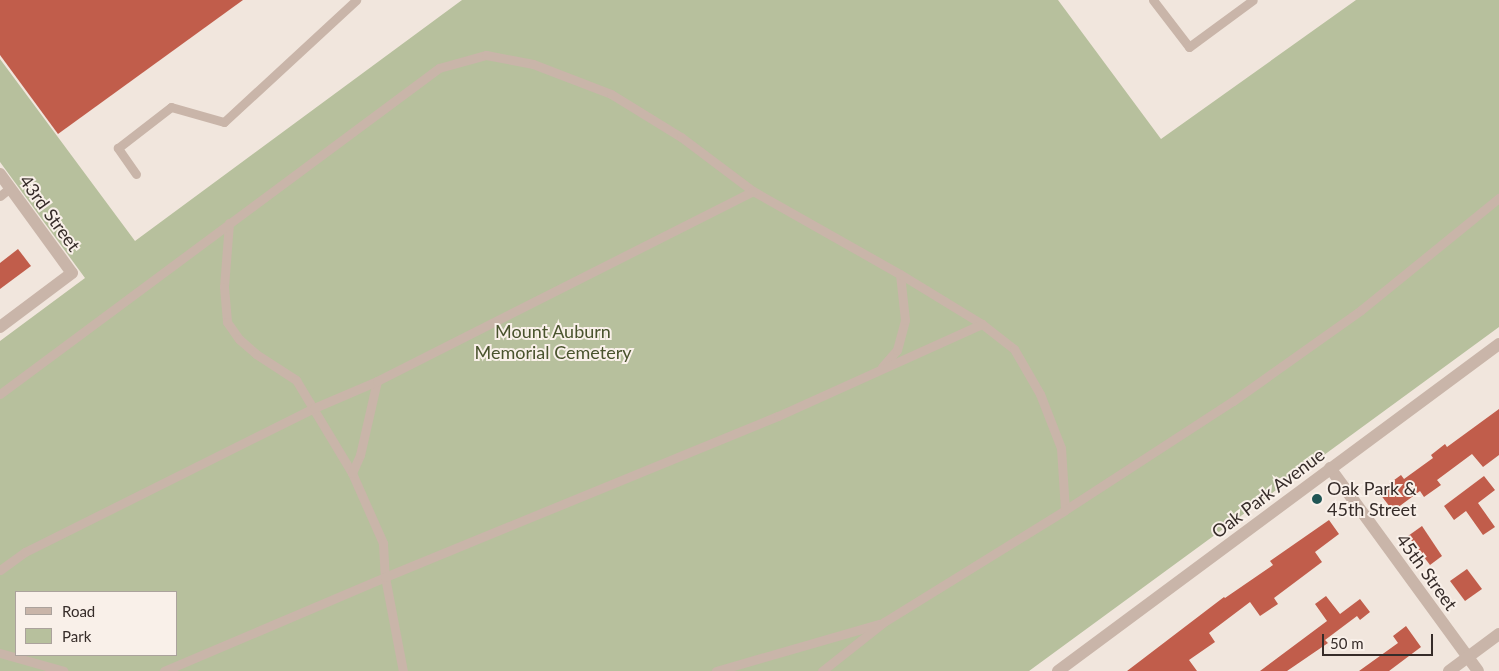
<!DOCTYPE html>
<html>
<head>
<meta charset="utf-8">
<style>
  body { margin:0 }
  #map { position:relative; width:1499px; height:671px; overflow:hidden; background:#f1e6dd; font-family:Lato,sans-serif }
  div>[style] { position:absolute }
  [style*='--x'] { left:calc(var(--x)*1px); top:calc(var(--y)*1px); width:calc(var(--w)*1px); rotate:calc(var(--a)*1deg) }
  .green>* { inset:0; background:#b7c09d }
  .building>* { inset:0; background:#c15d4b }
  .service>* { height:9px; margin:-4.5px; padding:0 4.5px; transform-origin:4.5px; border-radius:4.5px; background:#c9b5a9 }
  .minor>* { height:12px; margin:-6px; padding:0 6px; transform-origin:6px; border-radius:6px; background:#c9b5a9 }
  .dots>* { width:14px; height:14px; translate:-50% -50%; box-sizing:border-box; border:2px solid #f9f0e9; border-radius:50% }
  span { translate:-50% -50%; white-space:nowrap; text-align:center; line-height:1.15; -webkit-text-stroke:4px #f9f0e9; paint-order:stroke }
  .street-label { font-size:18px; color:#362c29 }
  .park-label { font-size:18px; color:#49532d }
  .poi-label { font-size:18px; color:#362c29 }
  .left { translate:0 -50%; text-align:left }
  .legend { position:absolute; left:15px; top:591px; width:162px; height:65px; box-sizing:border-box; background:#f9f0e9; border:1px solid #aba29c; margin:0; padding:6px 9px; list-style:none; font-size:15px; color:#362c29 }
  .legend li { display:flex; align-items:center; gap:10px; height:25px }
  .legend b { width:25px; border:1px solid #aba29c }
  .scale { position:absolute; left:1322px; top:634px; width:111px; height:22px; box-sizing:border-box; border:2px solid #362c29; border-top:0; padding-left:6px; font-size:15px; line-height:18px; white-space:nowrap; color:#362c29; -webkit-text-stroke:4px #f9f0e9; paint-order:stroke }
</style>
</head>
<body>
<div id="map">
  <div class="green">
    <div style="clip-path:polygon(evenodd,462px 0,1058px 0,1161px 139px,1356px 0,1499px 0,1499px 327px,1029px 671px,0 671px,0 341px,85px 278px,0 162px,0 59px,135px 241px,462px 0,16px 592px,176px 592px,176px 655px,16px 655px,16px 592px)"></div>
  </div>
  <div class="building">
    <div style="clip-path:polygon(0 0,243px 0,58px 134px,0 55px)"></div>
    <div style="clip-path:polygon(18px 249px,31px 266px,0 289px,0 263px)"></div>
    <div style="clip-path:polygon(1499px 409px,1499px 455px,1483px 467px,1472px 454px,1437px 480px,1441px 485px,1424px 497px,1420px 491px,1393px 511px,1380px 494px,1388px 488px,1386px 486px,1401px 475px,1404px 479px,1433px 458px,1431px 455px,1445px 444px,1447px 447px)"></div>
    <div style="clip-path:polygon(1484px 476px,1495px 490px,1478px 503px,1495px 527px,1483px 535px,1466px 511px,1454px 520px,1444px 506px)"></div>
    <div style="clip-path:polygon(1329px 520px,1339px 534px,1315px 552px,1322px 562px,1274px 598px,1278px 604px,1260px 616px,1250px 602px,1209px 633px,1215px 642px,1189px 660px,1197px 671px,1127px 671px,1224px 597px,1225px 598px,1273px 565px,1270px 561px)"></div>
    <div style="clip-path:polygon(1422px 526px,1442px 556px,1430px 565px,1408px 536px)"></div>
    <div style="clip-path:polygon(1467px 569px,1482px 589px,1465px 601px,1450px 581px)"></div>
    <div style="clip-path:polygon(1326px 596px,1340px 614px,1360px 599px,1370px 612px,1360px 620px,1357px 616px,1325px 640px,1328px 643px,1287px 671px,1260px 671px,1327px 621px,1315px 604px)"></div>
    <div style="clip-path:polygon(1406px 626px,1421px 647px,1389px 671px,1359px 671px,1398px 643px,1393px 636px)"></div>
  </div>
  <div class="service">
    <div style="--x:1153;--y:0;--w:59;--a:52.5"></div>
    <div style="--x:1189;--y:47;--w:79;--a:-36.3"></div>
    <div style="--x:136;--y:174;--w:32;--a:-125"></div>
    <div style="--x:118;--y:148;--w:67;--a:-37.7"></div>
    <div style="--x:171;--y:107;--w:55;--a:15.8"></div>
    <div style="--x:224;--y:122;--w:180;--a:-42.7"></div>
    <div style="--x:0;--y:196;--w:13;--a:-39"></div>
    <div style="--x:229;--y:223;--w:64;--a:94.5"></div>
    <div style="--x:224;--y:287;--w:35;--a:85"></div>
    <div style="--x:227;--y:322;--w:21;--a:55"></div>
    <div style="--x:239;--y:339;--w:23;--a:41"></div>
    <div style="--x:256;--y:354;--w:48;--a:33"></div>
    <div style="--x:296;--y:380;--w:109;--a:58.9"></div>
    <div style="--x:352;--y:473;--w:77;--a:66.1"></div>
    <div style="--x:383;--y:543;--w:34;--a:87"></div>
    <div style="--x:385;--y:577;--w:96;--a:79.2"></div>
    <div style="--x:882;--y:367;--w:23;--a:-49"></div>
    <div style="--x:897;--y:350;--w:31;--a:-75"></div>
    <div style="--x:905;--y:320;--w:46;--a:-96.2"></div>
    <div style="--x:0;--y:394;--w:547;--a:-36.6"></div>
    <div style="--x:439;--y:68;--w:49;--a:-15.5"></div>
    <div style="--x:486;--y:55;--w:48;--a:10.8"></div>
    <div style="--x:533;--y:64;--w:84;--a:21"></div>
    <div style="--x:611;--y:94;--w:82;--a:31.6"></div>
    <div style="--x:681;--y:137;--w:90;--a:36.9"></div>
    <div style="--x:753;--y:191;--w:169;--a:29.5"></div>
    <div style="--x:900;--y:274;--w:96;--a:31.4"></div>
    <div style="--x:982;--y:324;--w:41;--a:38"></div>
    <div style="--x:1014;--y:349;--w:52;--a:60"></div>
    <div style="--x:1040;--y:394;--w:58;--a:68.7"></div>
    <div style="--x:1061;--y:448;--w:62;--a:86.3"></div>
    <div style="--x:352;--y:473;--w:20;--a:-66"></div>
    <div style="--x:360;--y:455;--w:76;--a:-77.1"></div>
    <div style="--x:0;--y:570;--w:31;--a:-36"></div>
    <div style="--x:25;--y:552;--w:323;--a:-26.5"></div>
    <div style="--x:314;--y:408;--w:69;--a:-23.2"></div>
    <div style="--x:377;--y:381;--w:421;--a:-26.8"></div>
    <div style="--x:0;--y:653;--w:66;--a:15.7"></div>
    <div style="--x:164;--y:671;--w:240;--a:-23"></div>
    <div style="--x:385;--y:577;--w:425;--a:-22.3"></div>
    <div style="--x:778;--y:416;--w:224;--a:-24.3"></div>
    <div style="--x:716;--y:671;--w:170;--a:-16.1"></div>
    <div style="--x:822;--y:671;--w:79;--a:-38.3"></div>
    <div style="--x:884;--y:622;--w:213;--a:-31.7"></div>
    <div style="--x:1065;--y:510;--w:200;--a:-33"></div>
    <div style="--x:1233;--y:401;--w:157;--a:-35.4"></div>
    <div style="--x:1361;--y:310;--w:178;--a:-39.1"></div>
  </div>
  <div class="minor">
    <div style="--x:0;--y:174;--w:122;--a:54"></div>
    <div style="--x:72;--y:273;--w:90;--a:143.1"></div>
    <div style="--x:1330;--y:468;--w:251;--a:53.9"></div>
    <div style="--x:1058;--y:671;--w:549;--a:-36.56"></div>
    <div style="--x:1449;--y:671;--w:62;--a:-36.5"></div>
  </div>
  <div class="dots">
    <div style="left:1317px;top:499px;background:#205655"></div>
  </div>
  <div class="street-label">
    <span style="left:50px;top:213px;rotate:54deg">43rd Street</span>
    <span style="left:1268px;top:493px;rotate:-37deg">Oak Park Avenue</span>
    <span style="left:1427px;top:572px;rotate:54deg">45th Street</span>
  </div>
  <div class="park-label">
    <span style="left:553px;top:342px">Mount Auburn<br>Memorial Cemetery</span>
  </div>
  <div class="poi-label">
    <span class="left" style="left:1327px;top:499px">Oak Park &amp;<br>45th Street</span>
  </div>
  <ul class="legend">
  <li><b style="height:6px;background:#c9b5a9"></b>Road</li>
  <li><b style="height:14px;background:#b7c09d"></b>Park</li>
  </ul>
  <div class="scale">50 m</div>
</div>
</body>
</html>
